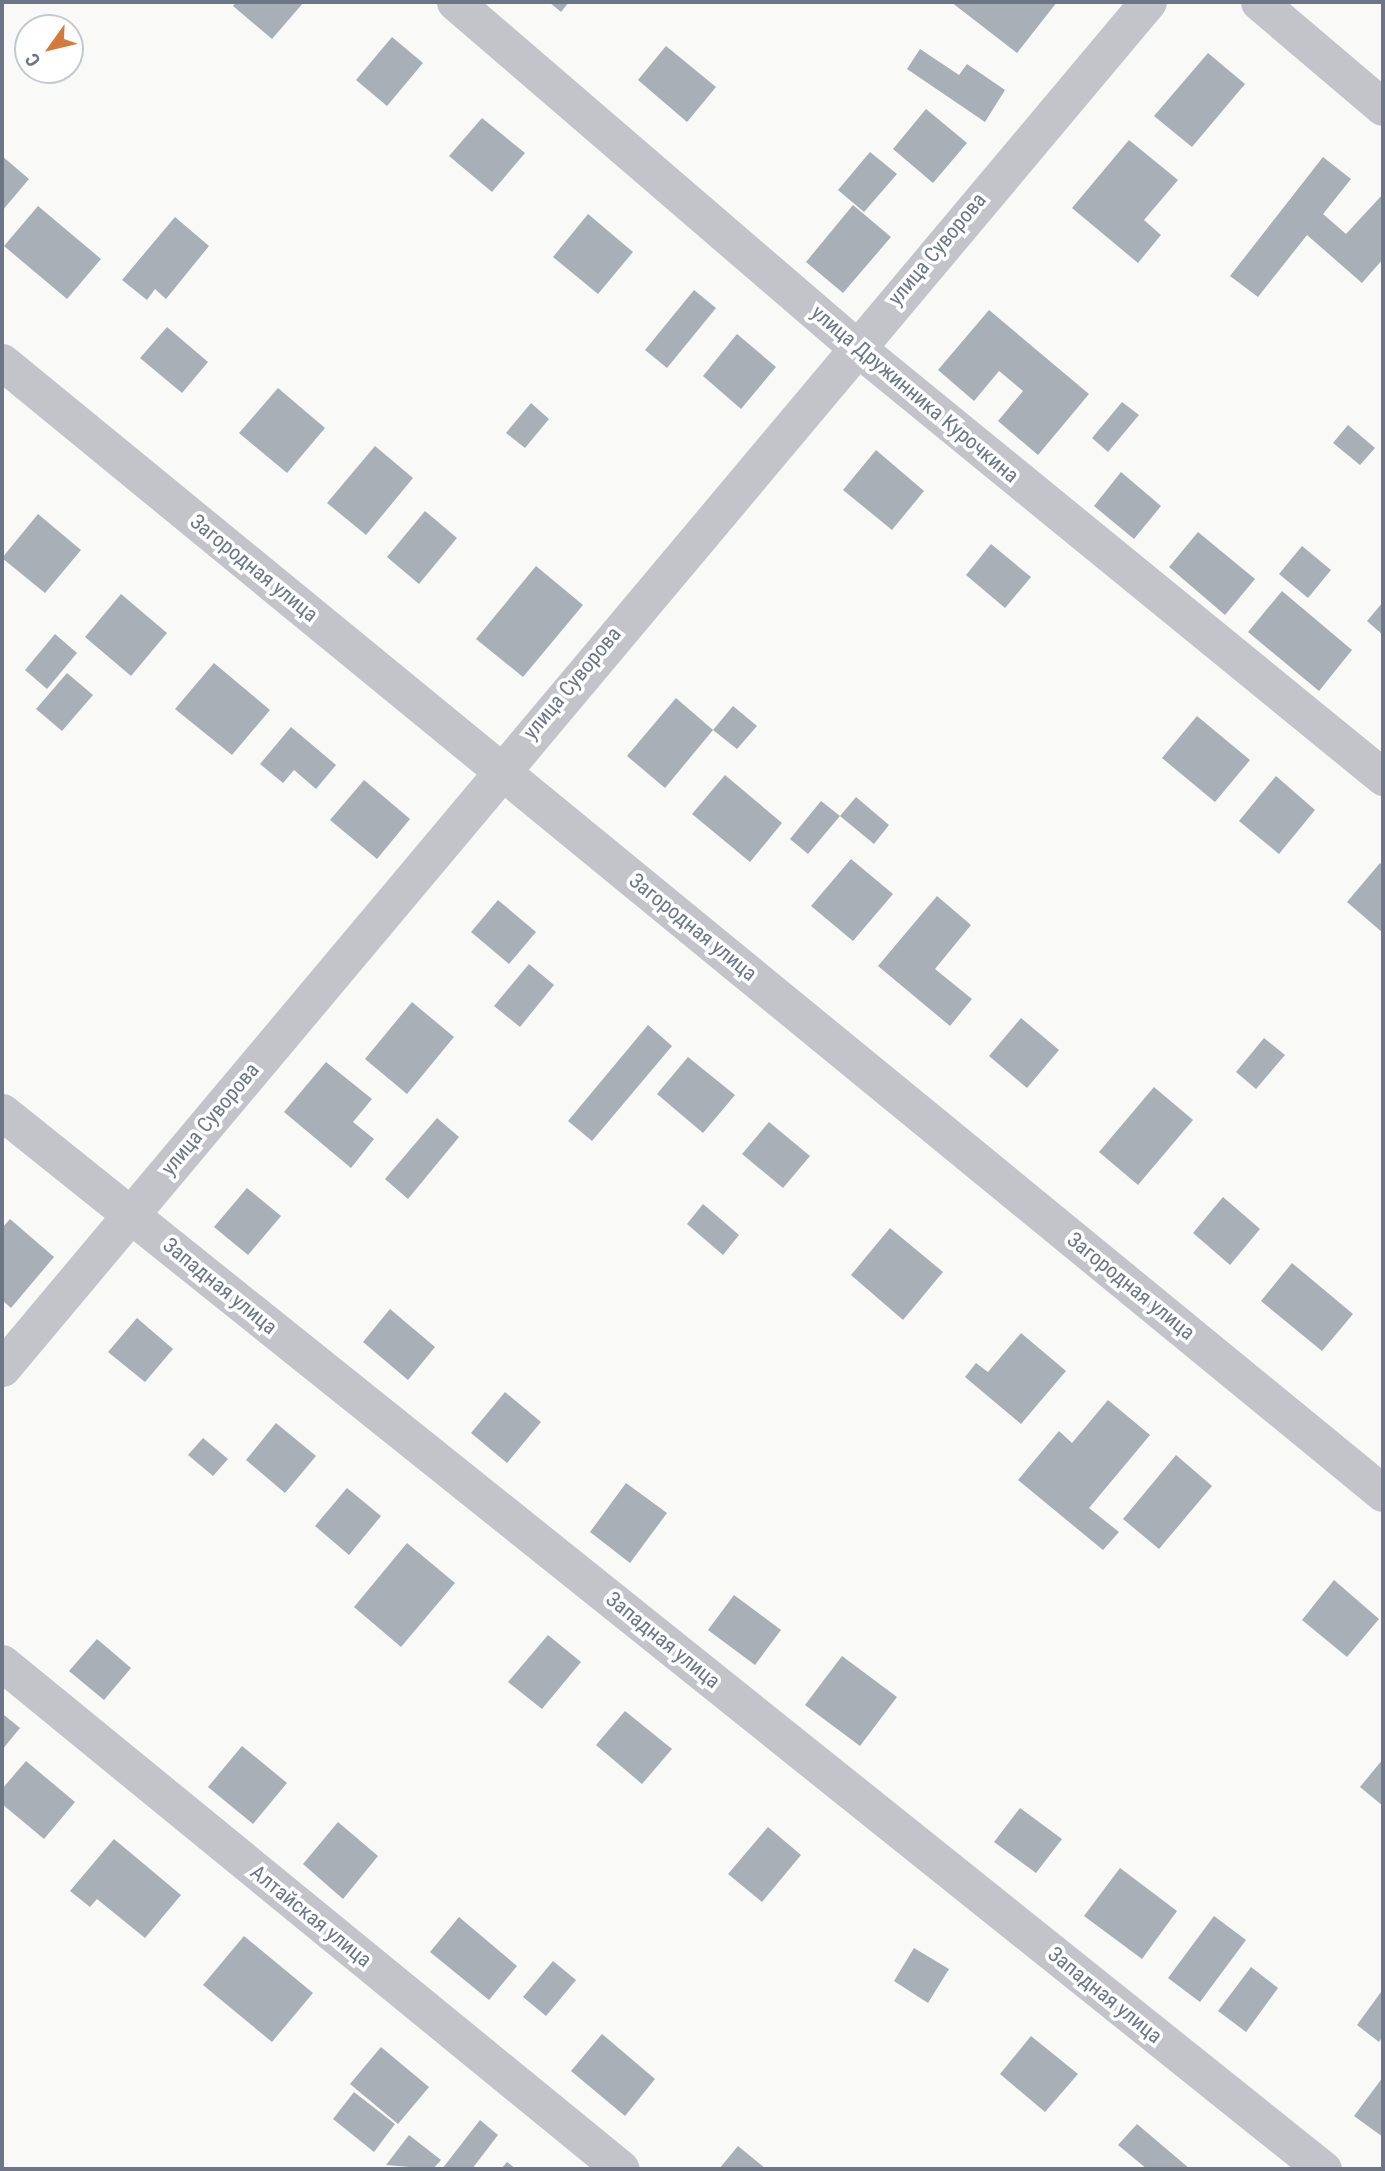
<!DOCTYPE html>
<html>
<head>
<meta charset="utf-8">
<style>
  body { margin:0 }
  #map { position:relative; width:1385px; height:2171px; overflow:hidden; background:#f9faf8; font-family:"Roboto Condensed",sans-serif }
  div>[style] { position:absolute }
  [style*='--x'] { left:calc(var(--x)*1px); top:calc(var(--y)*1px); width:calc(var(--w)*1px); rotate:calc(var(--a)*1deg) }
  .building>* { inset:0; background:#a9afb6 }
  .street>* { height:37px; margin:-18.5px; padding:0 18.5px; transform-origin:18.5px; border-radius:18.5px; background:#c2c4c9 }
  span { translate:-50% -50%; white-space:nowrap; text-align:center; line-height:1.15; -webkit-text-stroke:7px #fff; paint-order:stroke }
  .street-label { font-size:21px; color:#6c7686 }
  .frame { position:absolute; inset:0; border:4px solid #6c7686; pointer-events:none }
  .north { position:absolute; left:14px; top:14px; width:70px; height:70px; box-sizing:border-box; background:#fff; border:2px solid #c4c8cf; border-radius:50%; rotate:236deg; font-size:19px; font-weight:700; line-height:28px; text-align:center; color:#6c7686 }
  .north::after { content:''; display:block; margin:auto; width:24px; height:32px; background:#d47a3d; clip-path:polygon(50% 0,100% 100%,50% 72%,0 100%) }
</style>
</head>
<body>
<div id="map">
  <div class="building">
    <div style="clip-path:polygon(236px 2px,304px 2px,272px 39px,233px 6px)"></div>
    <div style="clip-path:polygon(549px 2px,569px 2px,561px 12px)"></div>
    <div style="clip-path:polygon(951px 2px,1057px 2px,1017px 53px)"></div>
    <div style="clip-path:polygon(392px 37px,423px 63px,387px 106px,356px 80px)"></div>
    <div style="clip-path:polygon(666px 46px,716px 87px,687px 122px,638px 80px)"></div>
    <div style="clip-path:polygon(920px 49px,959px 75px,967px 64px,1005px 90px,985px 122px,907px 69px)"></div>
    <div style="clip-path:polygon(1208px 53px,1245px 84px,1192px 147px,1154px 116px)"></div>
    <div style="clip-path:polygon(926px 109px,967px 143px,933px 183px,893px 149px)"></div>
    <div style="clip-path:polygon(482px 118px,525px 153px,492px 192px,449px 156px)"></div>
    <div style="clip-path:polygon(1129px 140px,1178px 180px,1144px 220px,1161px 235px,1138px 263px,1072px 208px)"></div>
    <div style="clip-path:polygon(870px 152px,897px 174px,864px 212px,838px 190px)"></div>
    <div style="clip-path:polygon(2px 156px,29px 179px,2px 211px)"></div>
    <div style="clip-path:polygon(1323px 157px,1351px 179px,1323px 214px,1346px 234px,1383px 194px,1383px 259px,1362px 283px,1307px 235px,1258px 297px,1230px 276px)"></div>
    <div style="clip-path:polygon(853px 205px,891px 237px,843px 293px,806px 262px)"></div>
    <div style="clip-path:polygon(38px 206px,101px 259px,67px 299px,4px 246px)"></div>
    <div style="clip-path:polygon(588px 214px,633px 252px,598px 294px,553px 257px)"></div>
    <div style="clip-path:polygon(175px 217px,209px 246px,166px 299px,155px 289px,147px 300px,122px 280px)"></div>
    <div style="clip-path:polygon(694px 290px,716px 308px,667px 368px,645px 350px)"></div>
    <div style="clip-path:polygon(989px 310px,1089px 394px,1038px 455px,998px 421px,1023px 391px,999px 371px,974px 401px,938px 370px)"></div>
    <div style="clip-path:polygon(167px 327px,208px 362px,182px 393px,140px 358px)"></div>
    <div style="clip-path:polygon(737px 334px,776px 367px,741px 409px,703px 376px)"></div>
    <div style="clip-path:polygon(278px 388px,325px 428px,287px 473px,239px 433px)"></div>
    <div style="clip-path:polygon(1122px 402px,1139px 415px,1108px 452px,1092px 438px)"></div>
    <div style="clip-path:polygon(531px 403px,549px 419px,525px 448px,506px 433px)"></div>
    <div style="clip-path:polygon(1348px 425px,1375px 448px,1360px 465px,1333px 443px)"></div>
    <div style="clip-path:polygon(375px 446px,413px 478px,366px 535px,327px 503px)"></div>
    <div style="clip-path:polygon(876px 450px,924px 491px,892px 530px,843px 490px)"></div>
    <div style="clip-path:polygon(1121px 472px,1161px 506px,1134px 539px,1094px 506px)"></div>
    <div style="clip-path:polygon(425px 511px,457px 538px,419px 584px,387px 557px)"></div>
    <div style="clip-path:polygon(38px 514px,81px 550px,45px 593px,2px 558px)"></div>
    <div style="clip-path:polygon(1198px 532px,1255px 579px,1225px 615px,1169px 567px)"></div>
    <div style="clip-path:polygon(991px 544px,1031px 577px,1005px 608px,966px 575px)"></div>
    <div style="clip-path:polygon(1302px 546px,1331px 570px,1308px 598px,1279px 574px)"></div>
    <div style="clip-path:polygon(536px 566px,583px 605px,523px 677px,476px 639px)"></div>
    <div style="clip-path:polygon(1282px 591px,1352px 650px,1319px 691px,1248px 632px)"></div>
    <div style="clip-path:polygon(121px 594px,167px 633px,131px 676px,85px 637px)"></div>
    <div style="clip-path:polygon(1383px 602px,1383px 635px,1367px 621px)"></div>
    <div style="clip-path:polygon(55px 634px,77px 653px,47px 689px,25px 670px)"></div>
    <div style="clip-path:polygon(214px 663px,270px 710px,232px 755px,175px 709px)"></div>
    <div style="clip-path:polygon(67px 673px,93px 695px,62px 731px,36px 709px)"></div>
    <div style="clip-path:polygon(676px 698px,713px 730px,665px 788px,627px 756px)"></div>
    <div style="clip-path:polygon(733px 706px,757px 726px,737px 749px,713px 730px)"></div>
    <div style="clip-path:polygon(1197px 716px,1250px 760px,1215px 802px,1162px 758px)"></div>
    <div style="clip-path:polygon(291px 727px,336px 765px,316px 789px,294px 770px,283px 783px,260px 764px)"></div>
    <div style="clip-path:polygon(725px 775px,782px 823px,750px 862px,692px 814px)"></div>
    <div style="clip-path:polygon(1276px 776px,1315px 810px,1279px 854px,1239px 821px)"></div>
    <div style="clip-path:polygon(364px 780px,410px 819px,377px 859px,330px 820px)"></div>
    <div style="clip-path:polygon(856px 797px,889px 825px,874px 844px,840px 816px)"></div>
    <div style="clip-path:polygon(821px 801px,840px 816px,808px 854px,790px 839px)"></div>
    <div style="clip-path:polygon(851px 859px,893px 894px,853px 941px,811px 906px)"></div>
    <div style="clip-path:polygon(1380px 863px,1383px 866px,1383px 933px,1347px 902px)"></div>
    <div style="clip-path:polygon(937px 896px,971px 925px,935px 969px,972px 999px,950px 1026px,878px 966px)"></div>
    <div style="clip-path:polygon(498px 900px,536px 932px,509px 964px,471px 932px)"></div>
    <div style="clip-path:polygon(529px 964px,554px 985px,520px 1027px,494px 1006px)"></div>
    <div style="clip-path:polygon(412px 1002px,454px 1037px,407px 1094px,365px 1059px)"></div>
    <div style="clip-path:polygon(1021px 1018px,1059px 1050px,1027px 1088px,989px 1056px)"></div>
    <div style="clip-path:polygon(648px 1025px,672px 1046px,592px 1141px,568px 1121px)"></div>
    <div style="clip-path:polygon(1264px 1038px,1285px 1055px,1256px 1089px,1236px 1072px)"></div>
    <div style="clip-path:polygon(688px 1057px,735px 1095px,703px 1133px,657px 1094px)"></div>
    <div style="clip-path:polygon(326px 1062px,372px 1099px,353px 1122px,374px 1139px,351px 1168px,284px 1112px)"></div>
    <div style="clip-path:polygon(1154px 1087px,1193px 1120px,1138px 1185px,1099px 1152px)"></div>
    <div style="clip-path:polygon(437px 1118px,459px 1137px,408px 1199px,385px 1179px)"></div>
    <div style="clip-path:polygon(769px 1122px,810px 1156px,783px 1188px,742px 1154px)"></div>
    <div style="clip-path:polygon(247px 1188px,281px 1216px,248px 1255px,214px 1227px)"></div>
    <div style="clip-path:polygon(1223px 1197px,1260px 1229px,1230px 1265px,1193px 1233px)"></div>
    <div style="clip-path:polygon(703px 1204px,739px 1235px,723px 1255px,687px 1224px)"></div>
    <div style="clip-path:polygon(10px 1219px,54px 1257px,11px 1308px,2px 1300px,2px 1228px)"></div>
    <div style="clip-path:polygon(890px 1228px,943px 1272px,903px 1320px,851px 1275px)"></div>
    <div style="clip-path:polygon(1292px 1263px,1353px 1314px,1322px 1351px,1261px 1301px)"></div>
    <div style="clip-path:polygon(390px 1309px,435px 1347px,408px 1380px,363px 1342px)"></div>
    <div style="clip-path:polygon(137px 1318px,173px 1349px,145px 1382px,108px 1352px)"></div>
    <div style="clip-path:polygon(1021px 1333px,1066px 1371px,1021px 1424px,965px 1377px,976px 1363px,988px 1372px)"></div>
    <div style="clip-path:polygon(505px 1392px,541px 1422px,507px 1463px,471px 1433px)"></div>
    <div style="clip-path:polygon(1108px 1400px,1150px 1435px,1089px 1508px,1119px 1532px,1103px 1550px,1018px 1480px,1059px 1431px,1072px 1443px)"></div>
    <div style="clip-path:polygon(276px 1423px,316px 1456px,285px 1493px,246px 1460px)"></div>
    <div style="clip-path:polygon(203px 1438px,228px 1459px,213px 1476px,188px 1455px)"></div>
    <div style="clip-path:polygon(1176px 1455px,1212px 1486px,1159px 1549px,1123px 1519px)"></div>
    <div style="clip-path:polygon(626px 1483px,667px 1513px,630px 1563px,590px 1532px)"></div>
    <div style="clip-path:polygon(347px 1488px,381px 1516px,349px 1555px,315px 1526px)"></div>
    <div style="clip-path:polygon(407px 1543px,455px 1583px,401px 1647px,354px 1607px)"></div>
    <div style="clip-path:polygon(1334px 1580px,1379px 1619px,1347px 1657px,1302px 1620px)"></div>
    <div style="clip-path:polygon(734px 1595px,781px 1630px,755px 1665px,708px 1630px)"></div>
    <div style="clip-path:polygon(548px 1635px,581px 1662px,542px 1709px,508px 1682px)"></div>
    <div style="clip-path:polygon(97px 1639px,131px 1668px,104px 1700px,69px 1671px)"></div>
    <div style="clip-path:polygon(842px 1656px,897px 1697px,860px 1746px,805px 1705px)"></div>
    <div style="clip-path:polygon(625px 1711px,672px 1749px,642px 1784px,596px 1745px)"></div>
    <div style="clip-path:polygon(4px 1715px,20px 1728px,2px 1750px,2px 1718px)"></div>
    <div style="clip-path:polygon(242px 1746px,287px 1783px,253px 1824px,208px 1787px)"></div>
    <div style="clip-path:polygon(1383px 1759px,1383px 1806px,1360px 1787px)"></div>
    <div style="clip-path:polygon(26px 1761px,75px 1802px,44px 1839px,2px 1804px,2px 1789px)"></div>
    <div style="clip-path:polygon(1020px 1808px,1062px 1839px,1036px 1873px,994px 1842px)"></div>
    <div style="clip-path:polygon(338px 1822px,378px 1856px,343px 1899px,303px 1864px)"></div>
    <div style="clip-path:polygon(768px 1827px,801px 1855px,762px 1902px,728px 1874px)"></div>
    <div style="clip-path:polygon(114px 1839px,181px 1895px,145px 1938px,97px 1899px,90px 1907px,70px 1891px)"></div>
    <div style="clip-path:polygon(1120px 1868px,1177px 1911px,1142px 1959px,1084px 1916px)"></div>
    <div style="clip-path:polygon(1214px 1916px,1246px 1940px,1200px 2002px,1168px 1978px)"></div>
    <div style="clip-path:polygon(459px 1917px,517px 1966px,489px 2000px,430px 1952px)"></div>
    <div style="clip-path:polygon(244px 1936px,313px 1993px,272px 2042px,203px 1985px)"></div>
    <div style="clip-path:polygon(914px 1948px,949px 1969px,928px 2003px,894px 1981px)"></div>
    <div style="clip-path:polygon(553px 1961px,576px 1980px,546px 2016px,523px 1997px)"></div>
    <div style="clip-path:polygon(1251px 1967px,1278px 1988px,1246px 2032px,1218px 2011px)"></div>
    <div style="clip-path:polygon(1381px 1992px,1383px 2036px,1379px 2042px,1357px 2025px)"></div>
    <div style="clip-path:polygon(602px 2034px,655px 2079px,625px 2116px,571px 2071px)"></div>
    <div style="clip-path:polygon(1031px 2036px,1078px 2074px,1045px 2112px,1000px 2074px)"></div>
    <div style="clip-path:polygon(381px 2047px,429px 2087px,398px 2124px,350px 2084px)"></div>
    <div style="clip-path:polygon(1383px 2077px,1383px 2137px,1354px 2116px)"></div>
    <div style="clip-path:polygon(354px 2092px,395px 2124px,374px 2152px,333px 2119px)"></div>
    <div style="clip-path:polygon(480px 2120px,498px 2135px,472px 2169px,442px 2169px)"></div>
    <div style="clip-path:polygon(1137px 2124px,1190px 2169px,1147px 2169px,1118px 2145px)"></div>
    <div style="clip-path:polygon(409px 2135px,441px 2160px,433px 2169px,386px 2165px)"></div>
    <div style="clip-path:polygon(738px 2146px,766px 2169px,719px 2169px)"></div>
    <div style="clip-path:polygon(507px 2162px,516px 2169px,501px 2169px)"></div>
  </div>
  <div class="street">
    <div style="--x:455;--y:2;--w:528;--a:40.7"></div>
    <div style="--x:855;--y:346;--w:682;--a:39.22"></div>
    <div style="--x:1259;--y:2;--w:162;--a:40.3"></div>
    <div style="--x:2;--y:362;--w:1785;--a:39.32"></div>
    <div style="--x:2;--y:1112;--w:1692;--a:38.67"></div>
    <div style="--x:2;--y:1368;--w:1783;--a:-50.01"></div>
    <div style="--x:2;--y:1663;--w:799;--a:39.26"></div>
  </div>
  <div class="street-label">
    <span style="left:937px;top:249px;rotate:-50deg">улица Суворова</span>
    <span style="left:915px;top:394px;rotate:40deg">улица Дружинника Курочкина</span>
    <span style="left:254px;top:568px;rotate:39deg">Загородная улица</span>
    <span style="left:572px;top:683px;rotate:-50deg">улица Суворова</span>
    <span style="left:693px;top:927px;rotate:39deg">Загородная улица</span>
    <span style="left:210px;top:1119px;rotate:-50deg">улица Суворова</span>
    <span style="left:220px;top:1286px;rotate:39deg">Западная улица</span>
    <span style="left:1131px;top:1286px;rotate:39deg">Загородная улица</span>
    <span style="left:663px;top:1640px;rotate:39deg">Западная улица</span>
    <span style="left:311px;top:1916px;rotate:39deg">Алтайская улица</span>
    <span style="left:1105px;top:1995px;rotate:39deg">Западная улица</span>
  </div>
  <div class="frame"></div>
  <div class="north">С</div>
</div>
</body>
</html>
